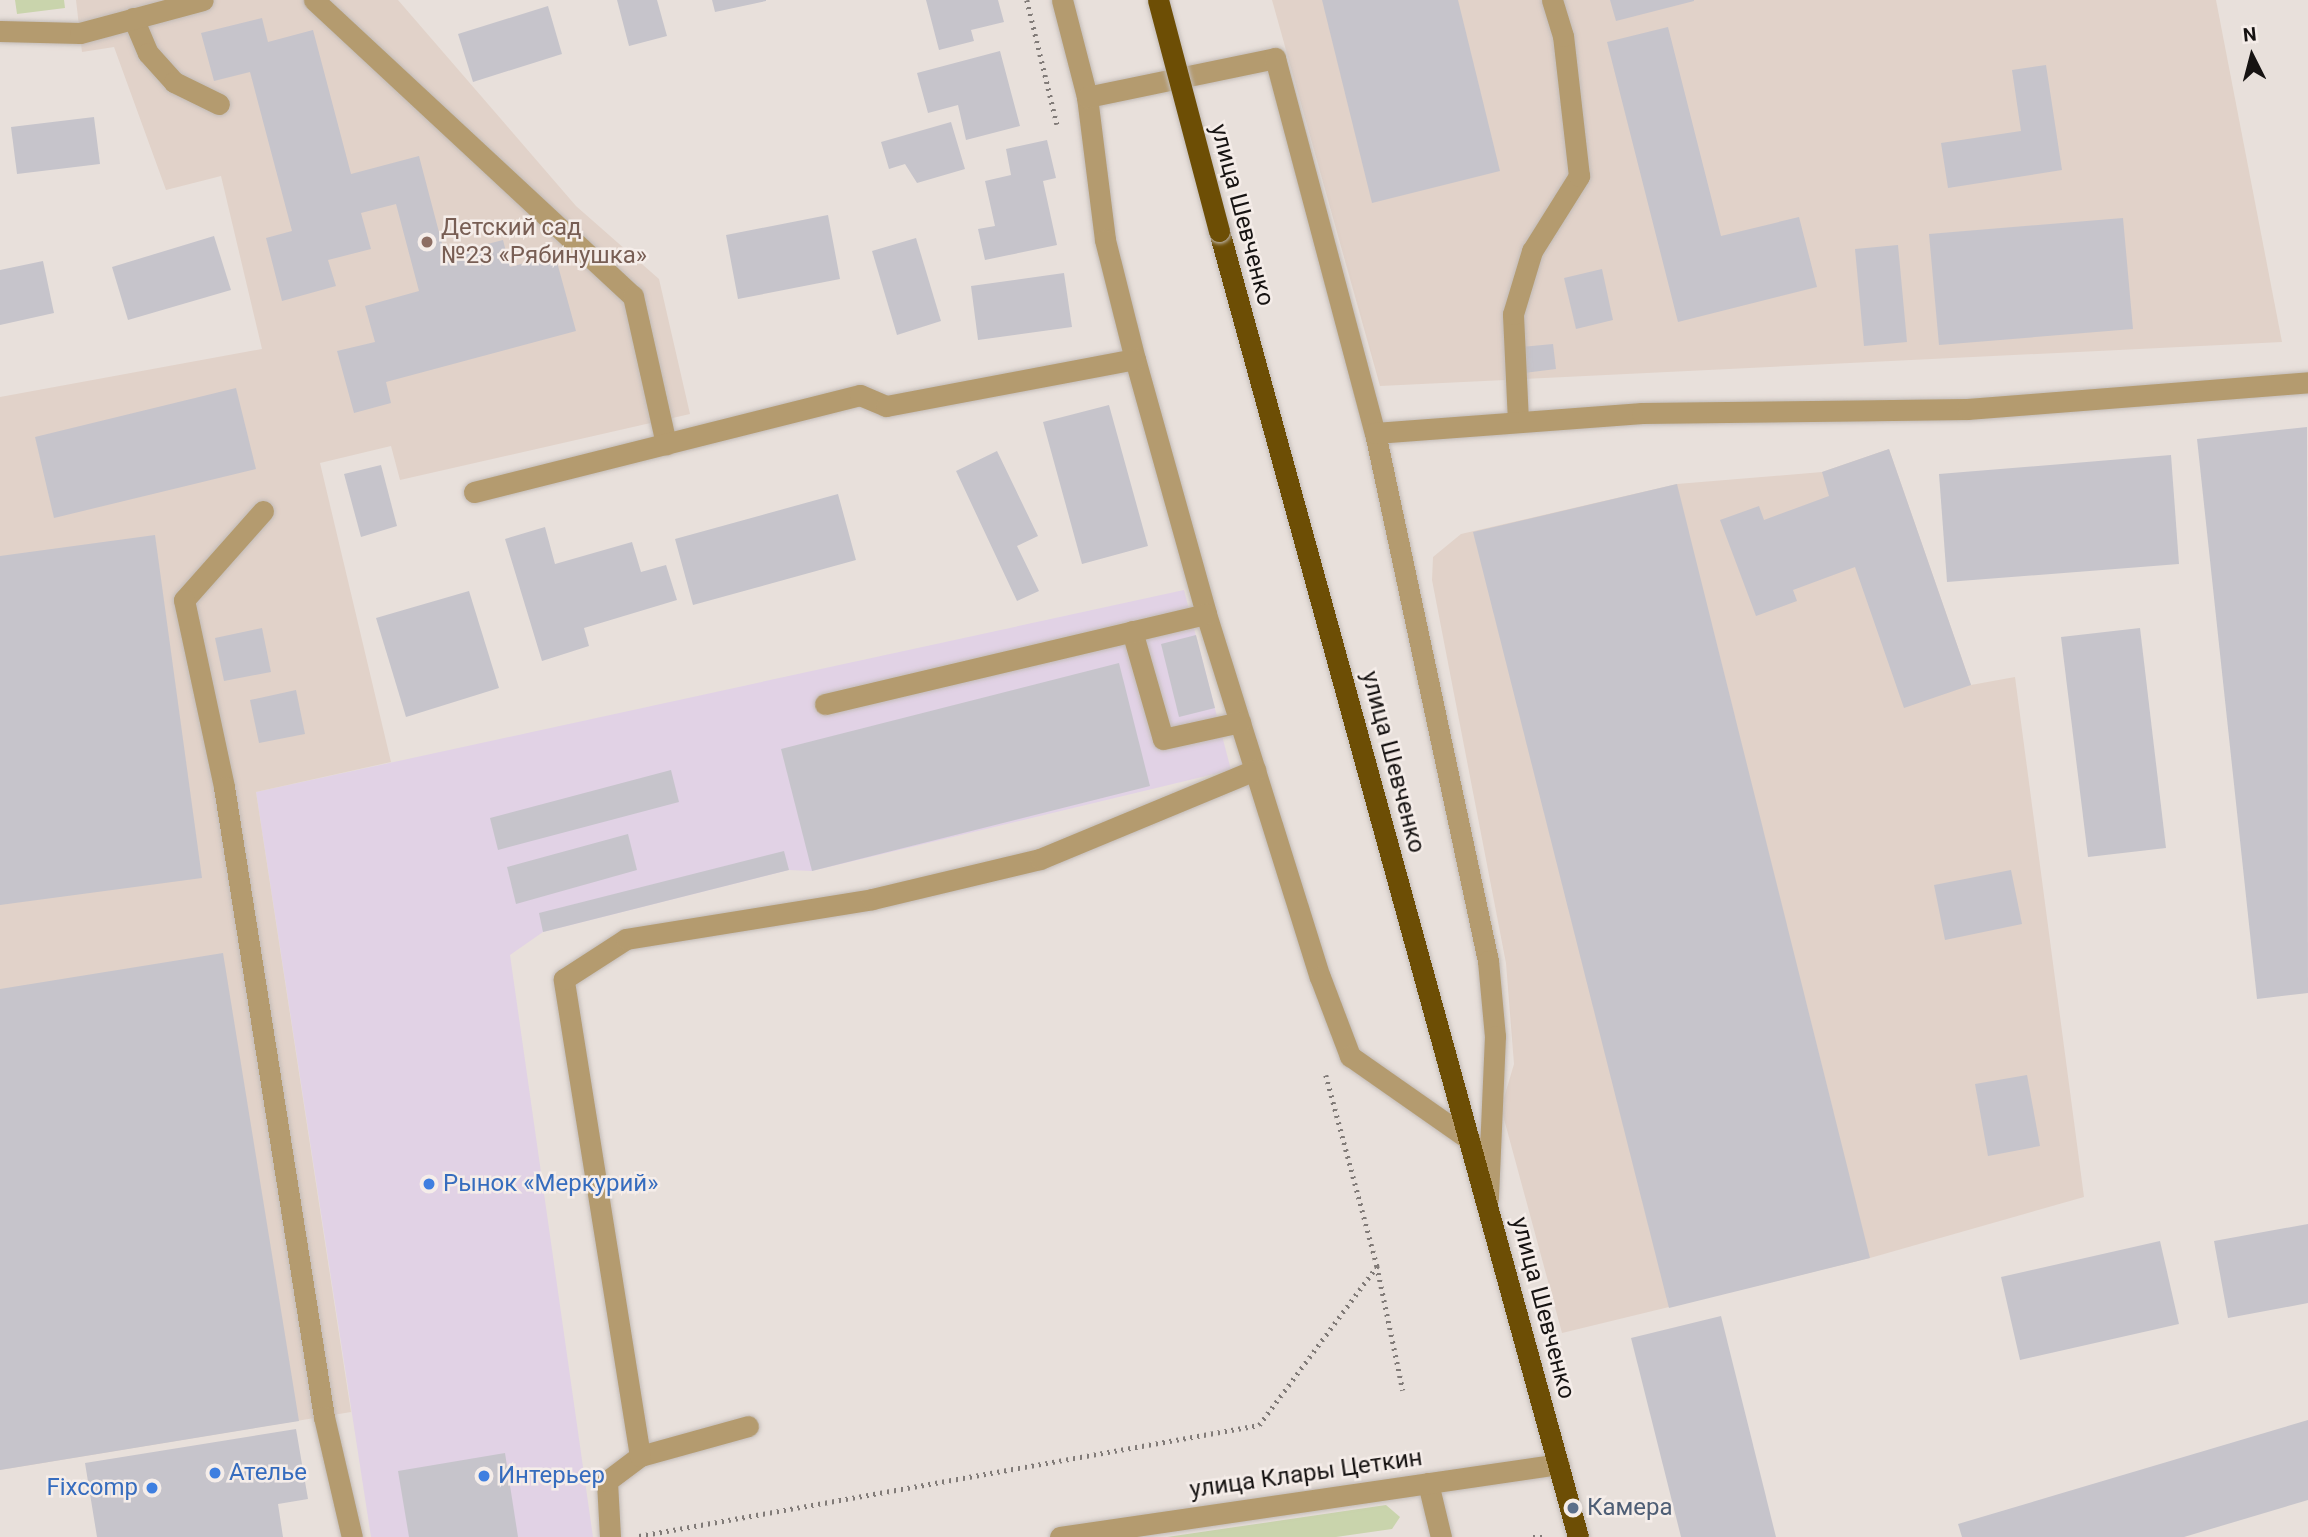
<!DOCTYPE html>
<html>
<head>
<meta charset="utf-8">
<style>
  body { margin:0 }
  #map { position:relative; width:2308px; height:1537px; overflow:hidden; background:#e8e0db; font-family:Roboto,sans-serif }
  div>[style] { position:absolute }
  [style*='--x'] { left:calc(var(--x)*1px); top:calc(var(--y)*1px); width:calc(var(--w)*1px); rotate:calc(var(--a)*1deg) }
  .commercial>* { inset:0; background:#e1d2e5 }
  .built>* { inset:0; background:#e1d2c9 }
  .green>* { inset:0; background:#c9d4ac }
  .building>* { inset:0; background:#c6c4cb }
  .path>* { height:4.5px; margin-top:-2.25px; transform-origin:0; background:repeating-linear-gradient(90deg,#817b78 0 2px,transparent 0 7px) }
  .roads { filter:drop-shadow(0 0 2px #c2bbb7) drop-shadow(0 0 2px #c2bbb7) }
  .minor>* { height:21px; margin:-10.5px; padding:0 10.5px; transform-origin:10.5px; border-radius:10.5px; background:#b49b6f }
  .highway>* { height:21px; margin:-10.5px; padding:0 10.5px; transform-origin:10.5px; border-radius:10.5px; background:#6d4e05 }
  .bridges { filter:drop-shadow(0 0 2px #c2bbb7) drop-shadow(0 0 2px #c2bbb7) }
  .highway-bridge>* { height:21px; margin:-10.5px; padding:0 10.5px; transform-origin:10.5px; border-radius:10.5px; background:#6d4e05 }
  .dots>* { width:19px; height:19px; translate:-50% -50%; box-sizing:border-box; border:4px solid #f5ede9; border-radius:50% }
  span { translate:-50% -50%; white-space:nowrap; text-align:center; line-height:1.15; -webkit-text-stroke:5px #f5ede9; paint-order:stroke }
  .street-label { font-size:24px; color:#161312 }
  .education-label { font-size:24px; color:#785e54 }
  .left { translate:0 -50%; text-align:left }
  .shop-label { font-size:24px; color:#366cbe }
  .right { translate:-100% -50%; text-align:right }
  .service-label { font-size:24px; color:#4e5e75 }
  .north { position:absolute; left:2217px; top:21px; width:70px; height:70px; -webkit-text-stroke:5px #f5ede9; paint-order:stroke; rotate:354deg; font-size:19px; font-weight:700; line-height:28px; text-align:center; color:#161312 }
  .north::after { content:''; display:block; margin:auto; width:24px; height:32px; background:#161312; clip-path:polygon(50% 0,100% 100%,50% 72%,0 100%) }
</style>
</head>
<body>
<div id="map">
  <div class="commercial">
    <div style="clip-path:polygon(1184px 590px,1231px 770px,812px 871px,789px 870px,543px 932px,510px 955px,593px 1537px,371px 1537px,256px 792px)"></div>
  </div>
  <div class="built">
    <div style="clip-path:polygon(76px 0,398px 0,576px 206px,659px 279px,690px 414px,400px 480px,391px 446px,320px 463px,391px 762px,256px 792px,351px 1412px,0 1470px,0 397px,262px 349px,221px 176px,166px 190px,114px 47px,82px 52px)"></div>
    <div style="clip-path:polygon(1272px 0,2216px 0,2282px 342px,1380px 386px)"></div>
    <div style="clip-path:polygon(1889px 449px,1971px 685px,2015px 677px,2084px 1197px,1870px 1258px,1562px 1333px,1501px 1108px,1514px 1064px,1506px 963px,1432px 580px,1433px 557px,1461px 534px,1677px 484px,1822px 472px)"></div>
  </div>
  <div class="green">
    <div style="clip-path:polygon(15px 0,64px 0,65px 8px,17px 14px)"></div>
    <div style="clip-path:polygon(1386px 1505px,1400px 1517px,1392px 1529px,1336px 1537px,1167px 1537px)"></div>
  </div>
  <div class="building">
    <div style="clip-path:polygon(617px 0,657px 0,667px 36px,629px 46px)"></div>
    <div style="clip-path:polygon(712px 0,766px 0,766px 1px,715px 12px)"></div>
    <div style="clip-path:polygon(926px 0,998px 0,1004px 22px,971px 30px,974px 41px,939px 50px)"></div>
    <div style="clip-path:polygon(1322px 0,1458px 0,1500px 171px,1372px 203px)"></div>
    <div style="clip-path:polygon(1610px 0,1694px 0,1694px 1px,1616px 21px)"></div>
    <div style="clip-path:polygon(548px 6px,562px 54px,473px 82px,458px 34px)"></div>
    <div style="clip-path:polygon(262px 18px,268px 42px,313px 30px,351px 174px,419px 156px,445px 255px,503px 240px,510px 267px,555px 255px,576px 331px,386px 382px,391px 403px,354px 413px,337px 351px,375px 342px,365px 306px,419px 291px,396px 204px,361px 213px,371px 249px,328px 260px,336px 286px,282px 301px,266px 238px,292px 231px,250px 72px,214px 81px,201px 33px)"></div>
    <div style="clip-path:polygon(1668px 27px,1721px 236px,1799px 217px,1817px 287px,1678px 322px,1607px 42px)"></div>
    <div style="clip-path:polygon(1000px 51px,1020px 126px,966px 140px,958px 105px,928px 113px,917px 73px)"></div>
    <div style="clip-path:polygon(2046px 65px,2062px 170px,1948px 188px,1941px 143px,2021px 131px,2012px 70px)"></div>
    <div style="clip-path:polygon(94px 117px,100px 164px,17px 174px,11px 127px)"></div>
    <div style="clip-path:polygon(951px 122px,965px 169px,917px 183px,905px 164px,889px 169px,881px 142px)"></div>
    <div style="clip-path:polygon(1047px 140px,1056px 178px,1043px 181px,1057px 245px,985px 260px,978px 229px,995px 226px,985px 181px,1011px 175px,1006px 149px)"></div>
    <div style="clip-path:polygon(828px 215px,840px 279px,738px 299px,726px 235px)"></div>
    <div style="clip-path:polygon(2123px 218px,2133px 329px,1939px 345px,1929px 234px)"></div>
    <div style="clip-path:polygon(214px 236px,231px 290px,128px 320px,112px 267px)"></div>
    <div style="clip-path:polygon(916px 238px,941px 321px,897px 335px,872px 251px)"></div>
    <div style="clip-path:polygon(1898px 245px,1907px 342px,1864px 346px,1855px 249px)"></div>
    <div style="clip-path:polygon(43px 261px,54px 313px,0 325px,0 270px)"></div>
    <div style="clip-path:polygon(1602px 269px,1613px 320px,1576px 329px,1564px 278px)"></div>
    <div style="clip-path:polygon(1064px 273px,1072px 327px,978px 340px,971px 286px)"></div>
    <div style="clip-path:polygon(1553px 344px,1556px 369px,1523px 373px,1520px 347px)"></div>
    <div style="clip-path:polygon(236px 388px,256px 469px,54px 518px,35px 437px)"></div>
    <div style="clip-path:polygon(1109px 405px,1148px 546px,1082px 564px,1043px 422px)"></div>
    <div style="clip-path:polygon(2307px 427px,2308px 993px,2257px 999px,2197px 439px)"></div>
    <div style="clip-path:polygon(1889px 449px,1971px 685px,1904px 708px,1855px 567px,1793px 590px,1797px 601px,1756px 616px,1720px 520px,1759px 506px,1764px 520px,1829px 496px,1822px 472px)"></div>
    <div style="clip-path:polygon(997px 451px,1038px 536px,1017px 546px,1039px 591px,1017px 601px,956px 471px)"></div>
    <div style="clip-path:polygon(2171px 455px,2179px 564px,1947px 582px,1939px 474px)"></div>
    <div style="clip-path:polygon(381px 465px,397px 526px,361px 537px,344px 474px)"></div>
    <div style="clip-path:polygon(1677px 484px,1870px 1258px,1669px 1308px,1473px 532px)"></div>
    <div style="clip-path:polygon(838px 494px,856px 560px,693px 605px,675px 539px)"></div>
    <div style="clip-path:polygon(545px 527px,555px 564px,632px 542px,641px 572px,666px 565px,677px 600px,584px 628px,589px 646px,542px 661px,505px 539px)"></div>
    <div style="clip-path:polygon(155px 535px,202px 878px,0 905px,0 556px)"></div>
    <div style="clip-path:polygon(469px 591px,499px 688px,406px 717px,376px 618px)"></div>
    <div style="clip-path:polygon(262px 628px,271px 672px,224px 681px,215px 638px)"></div>
    <div style="clip-path:polygon(2140px 628px,2166px 848px,2088px 857px,2061px 637px)"></div>
    <div style="clip-path:polygon(1196px 635px,1215px 708px,1179px 717px,1161px 644px)"></div>
    <div style="clip-path:polygon(1119px 663px,1150px 786px,812px 871px,781px 749px)"></div>
    <div style="clip-path:polygon(296px 690px,305px 734px,259px 743px,250px 700px)"></div>
    <div style="clip-path:polygon(671px 770px,679px 802px,498px 850px,490px 818px)"></div>
    <div style="clip-path:polygon(628px 834px,637px 870px,516px 904px,507px 867px)"></div>
    <div style="clip-path:polygon(784px 851px,789px 870px,543px 932px,539px 913px)"></div>
    <div style="clip-path:polygon(2011px 870px,2022px 924px,1945px 940px,1934px 885px)"></div>
    <div style="clip-path:polygon(223px 953px,299px 1421px,0 1470px,0 989px)"></div>
    <div style="clip-path:polygon(2027px 1075px,2040px 1146px,1988px 1156px,1975px 1084px)"></div>
    <div style="clip-path:polygon(2308px 1224px,2308px 1303px,2228px 1318px,2214px 1241px)"></div>
    <div style="clip-path:polygon(2160px 1241px,2179px 1324px,2020px 1360px,2001px 1277px)"></div>
    <div style="clip-path:polygon(1721px 1316px,1776px 1537px,1681px 1537px,1631px 1338px)"></div>
    <div style="clip-path:polygon(2308px 1420px,2308px 1500px,2184px 1537px,1962px 1537px,1958px 1524px)"></div>
    <div style="clip-path:polygon(296px 1429px,308px 1499px,278px 1504px,283px 1537px,97px 1537px,85px 1463px)"></div>
    <div style="clip-path:polygon(505px 1453px,518px 1537px,409px 1537px,398px 1471px)"></div>
  </div>
  <div class="path">
    <div style="--x:1027;--y:0;--w:128;--a:76.4"></div>
    <div style="--x:1326;--y:1075;--w:198;--a:75"></div>
    <div style="--x:1377;--y:1266;--w:127;--a:78.2"></div>
    <div style="--x:639;--y:1536;--w:630;--a:-10.15"></div>
    <div style="--x:1259;--y:1425;--w:198;--a:-53.4"></div>
    <div style="--x:1533;--y:1537;--w:12;--a:0"></div>
  </div>
  <div class="roads">
    <div class="minor">
      <div style="--x:314;--y:0;--w:435;--a:42.9"></div>
      <div style="--x:633;--y:296;--w:152;--a:77.4"></div>
      <div style="--x:1062;--y:0;--w:100;--a:75.5"></div>
      <div style="--x:1087;--y:97;--w:144;--a:82.8"></div>
      <div style="--x:1105;--y:240;--w:123;--a:75.9"></div>
      <div style="--x:1135;--y:359;--w:265;--a:74.4"></div>
      <div style="--x:1206;--y:614;--w:380;--a:72.6"></div>
      <div style="--x:1320;--y:977;--w:85;--a:69.2"></div>
      <div style="--x:1350;--y:1056;--w:146;--a:35"></div>
      <div style="--x:133;--y:18;--w:38;--a:67"></div>
      <div style="--x:148;--y:53;--w:39;--a:48"></div>
      <div style="--x:174;--y:82;--w:50;--a:26.1"></div>
      <div style="--x:0;--y:31;--w:80;--a:1.4"></div>
      <div style="--x:80;--y:33;--w:127;--a:-15"></div>
      <div style="--x:1087;--y:97;--w:192;--a:-11.7"></div>
      <div style="--x:1275;--y:58;--w:388;--a:75.1"></div>
      <div style="--x:1375;--y:433;--w:540;--a:77.92"></div>
      <div style="--x:1488;--y:961;--w:75;--a:84.7"></div>
      <div style="--x:1495;--y:1036;--w:163;--a:92.5"></div>
      <div style="--x:1518;--y:421;--w:107;--a:-92.7"></div>
      <div style="--x:1513;--y:314;--w:66;--a:-73.2"></div>
      <div style="--x:1532;--y:251;--w:89;--a:-57.9"></div>
      <div style="--x:1579;--y:176;--w:141;--a:-96.5"></div>
      <div style="--x:1563;--y:36;--w:38;--a:-107"></div>
      <div style="--x:1375;--y:433;--w:268;--a:-4.3"></div>
      <div style="--x:1642;--y:413;--w:326;--a:-0.7"></div>
      <div style="--x:1968;--y:409;--w:341;--a:-4.5"></div>
      <div style="--x:474;--y:492;--w:398;--a:-14.1"></div>
      <div style="--x:860;--y:395;--w:28;--a:23"></div>
      <div style="--x:886;--y:406;--w:253;--a:-10.7"></div>
      <div style="--x:263;--y:511;--w:119;--a:131.6"></div>
      <div style="--x:184;--y:600;--w:191;--a:77.9"></div>
      <div style="--x:224;--y:787;--w:638;--a:80.98"></div>
      <div style="--x:324;--y:1417;--w:123;--a:76.9"></div>
      <div style="--x:1132;--y:631;--w:112;--a:74"></div>
      <div style="--x:1163;--y:739;--w:79;--a:-12.4"></div>
      <div style="--x:825;--y:704;--w:391;--a:-13.3"></div>
      <div style="--x:640;--y:1456;--w:112;--a:-15.5"></div>
      <div style="--x:1428;--y:1483;--w:56;--a:76.5"></div>
      <div style="--x:610;--y:1537;--w:56;--a:-93.1"></div>
      <div style="--x:607;--y:1481;--w:41;--a:-37.1"></div>
      <div style="--x:640;--y:1456;--w:483;--a:-99.1"></div>
      <div style="--x:564;--y:979;--w:74;--a:-32.8"></div>
      <div style="--x:626;--y:939;--w:249;--a:-9.2"></div>
      <div style="--x:872;--y:899;--w:173;--a:-13.4"></div>
      <div style="--x:1040;--y:859;--w:233;--a:-22.5"></div>
      <div style="--x:1060;--y:1537;--w:504;--a:-8.32"></div>
    </div>
    <div class="highway">
      <div style="--x:1219;--y:231;--w:1354;--a:74.63"></div>
    </div>
  </div>
  <div class="bridges">
    <div class="highway-bridge">
      <div style="--x:1158;--y:0;--w:239;--a:75.2"></div>
    </div>
  </div>
  <div class="dots">
    <div style="left:427px;top:242px;background:#8d6e63"></div>
    <div style="left:429px;top:1184px;background:#3f7fe0"></div>
    <div style="left:215px;top:1473px;background:#3f7fe0"></div>
    <div style="left:484px;top:1476px;background:#3f7fe0"></div>
    <div style="left:152px;top:1488px;background:#3f7fe0"></div>
    <div style="left:1573px;top:1508px;background:#5c6f8a"></div>
  </div>
  <div class="street-label">
    <span style="left:1242px;top:215px;rotate:75deg">улица Шевченко</span>
    <span style="left:1393px;top:762px;rotate:75deg">улица Шевченко</span>
    <span style="left:1543px;top:1308px;rotate:75deg">улица Шевченко</span>
    <span style="left:1306px;top:1474px;rotate:-8deg">улица Клары Цеткин</span>
  </div>
  <div class="education-label">
    <span class="left" style="left:441px;top:242px">Детский сад<br>№23 «Рябинушка»</span>
  </div>
  <div class="shop-label">
    <span class="left" style="left:443px;top:1184px">Рынок «Меркурий»</span>
    <span class="left" style="left:229px;top:1473px">Ателье</span>
    <span class="left" style="left:498px;top:1476px">Интерьер</span>
    <span class="right" style="left:138px;top:1488px">Fixcomp</span>
  </div>
  <div class="service-label">
    <span class="left" style="left:1587px;top:1508px">Камера</span>
  </div>
  <div class="north">N</div>
</div>
</body>
</html>
